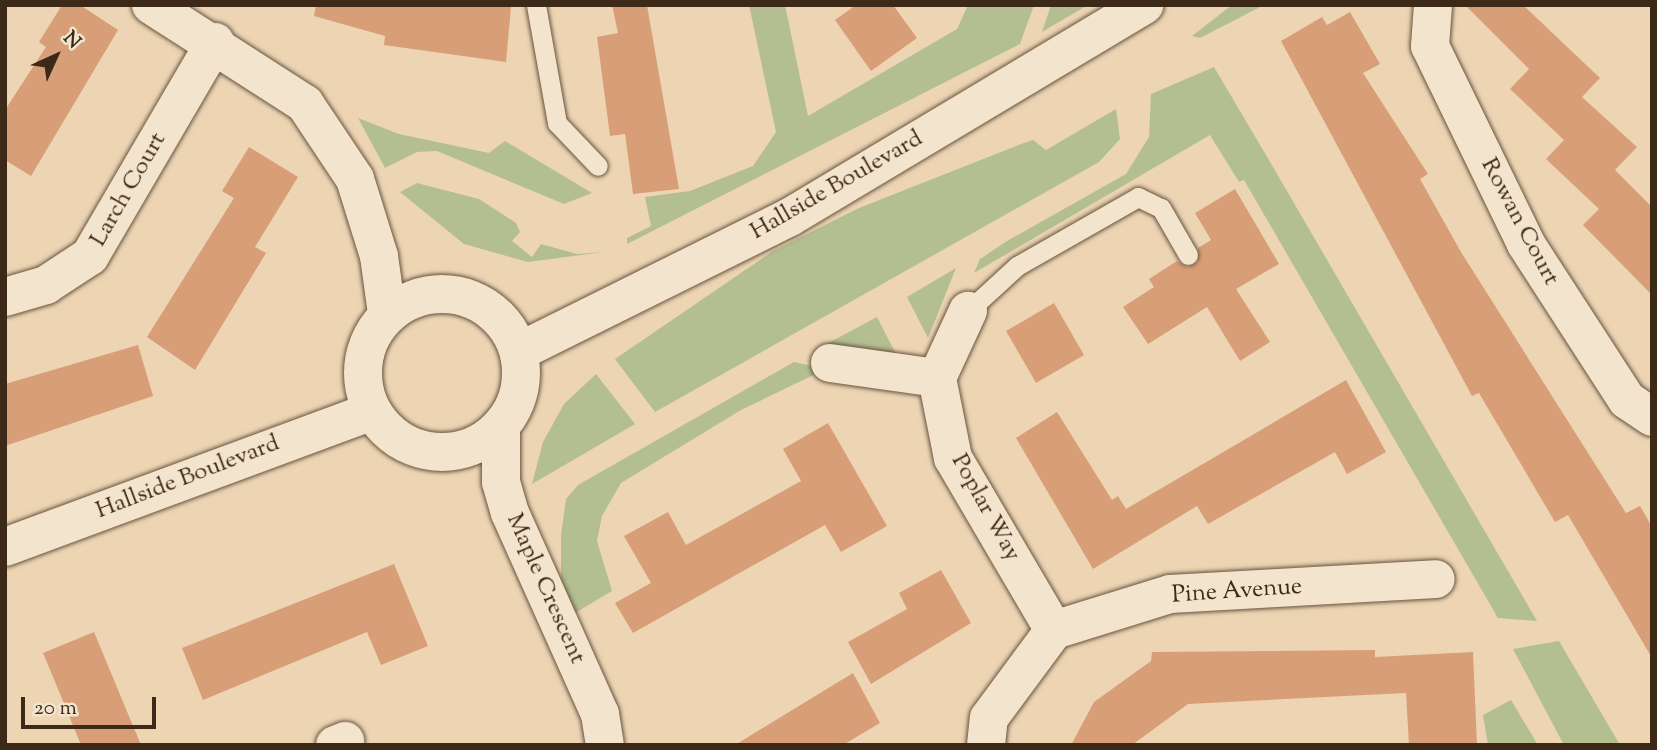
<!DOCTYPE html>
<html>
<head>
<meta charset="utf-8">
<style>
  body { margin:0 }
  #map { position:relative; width:1657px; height:750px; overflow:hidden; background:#edd5b4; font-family:"Sorts Mill Goudy",serif }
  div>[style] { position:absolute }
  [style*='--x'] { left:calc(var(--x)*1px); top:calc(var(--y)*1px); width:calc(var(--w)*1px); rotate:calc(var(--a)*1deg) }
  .green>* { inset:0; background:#b3be91 }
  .building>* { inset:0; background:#d89e77 }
  .roads { filter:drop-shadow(0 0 2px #69543e) drop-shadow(0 0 2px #69543e) }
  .service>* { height:19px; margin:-9.5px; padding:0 9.5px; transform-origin:9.5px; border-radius:9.5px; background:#f3e4ce }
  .minor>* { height:38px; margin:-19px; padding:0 19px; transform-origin:19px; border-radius:19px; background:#f3e4ce }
  .tertiary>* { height:38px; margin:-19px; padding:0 19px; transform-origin:19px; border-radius:19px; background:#f3e4ce }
  .tertiary>.ring { margin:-19px; padding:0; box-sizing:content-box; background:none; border:38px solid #f3e4ce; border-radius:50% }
  span { translate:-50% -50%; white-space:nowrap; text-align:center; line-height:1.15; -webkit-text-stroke:5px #f3e4ce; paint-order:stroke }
  .street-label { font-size:24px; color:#3d2917 }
  .frame { position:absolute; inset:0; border:7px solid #3d2917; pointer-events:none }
  .north { position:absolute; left:21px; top:21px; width:70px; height:70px; -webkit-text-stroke:5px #f3e4ce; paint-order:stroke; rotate:45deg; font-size:19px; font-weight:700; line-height:28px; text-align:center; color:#3d2917 }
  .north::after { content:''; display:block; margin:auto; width:24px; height:32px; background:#3d2917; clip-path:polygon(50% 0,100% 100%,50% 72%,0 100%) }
  .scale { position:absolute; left:21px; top:697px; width:135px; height:32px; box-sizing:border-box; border:4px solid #3d2917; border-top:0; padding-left:9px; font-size:21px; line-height:24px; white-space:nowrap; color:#3d2917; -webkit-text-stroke:5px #f3e4ce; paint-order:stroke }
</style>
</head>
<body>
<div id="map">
  <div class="green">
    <div style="clip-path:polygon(749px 5px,785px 5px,808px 116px,957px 29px,968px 5px,1034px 5px,1020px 44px,627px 244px,627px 238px,651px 226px,645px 197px,690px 191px,753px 166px,776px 132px)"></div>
    <div style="clip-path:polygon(1051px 5px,1088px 5px,1042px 32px)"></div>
    <div style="clip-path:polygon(1232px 5px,1264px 5px,1200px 38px,1192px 36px)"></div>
    <div style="clip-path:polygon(1214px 67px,1273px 167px,1537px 621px,1498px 618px,1244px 180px,1239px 182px,1210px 135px,974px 273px,980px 259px,1007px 241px,1126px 174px,1149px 137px,1151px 94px)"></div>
    <div style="clip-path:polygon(1116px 109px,1120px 139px,1099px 162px,655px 412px,615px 359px,773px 251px,859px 208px,1021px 144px,1033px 140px,1046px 150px)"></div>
    <div style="clip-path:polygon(358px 118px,399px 134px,489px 153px,505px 141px,592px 193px,564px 204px,437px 151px,417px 152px,385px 168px)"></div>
    <div style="clip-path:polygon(417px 183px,479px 199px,516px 223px,520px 232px,512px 241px,532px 257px,541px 244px,577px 254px,604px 252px,528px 262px,464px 244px,400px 192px)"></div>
    <div style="clip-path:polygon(956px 268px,928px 338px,907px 297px)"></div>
    <div style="clip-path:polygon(877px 317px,899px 360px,819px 348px)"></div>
    <div style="clip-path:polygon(794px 362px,826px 369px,741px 410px,621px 483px,602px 516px,597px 541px,612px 591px,575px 613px,561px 578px,561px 535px,566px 499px,578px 485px)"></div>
    <div style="clip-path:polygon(596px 374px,635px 424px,532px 484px,543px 442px,564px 404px)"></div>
    <div style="clip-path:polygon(1559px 641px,1620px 745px,1564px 745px,1513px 649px)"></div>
    <div style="clip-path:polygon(1511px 700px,1538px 745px,1488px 745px,1483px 715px)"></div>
  </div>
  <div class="building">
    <div style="clip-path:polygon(62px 5px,80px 5px,118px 30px,31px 176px,5px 160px,5px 110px,46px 47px,39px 42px)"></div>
    <div style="clip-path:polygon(316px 5px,511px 7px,506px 62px,384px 45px,385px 36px,314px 16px)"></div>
    <div style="clip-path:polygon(612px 5px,647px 5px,679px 189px,633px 194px,625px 134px,610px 136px,597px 37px,618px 33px)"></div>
    <div style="clip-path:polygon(856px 5px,893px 5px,917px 38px,871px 71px,835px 20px)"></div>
    <div style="clip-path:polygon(1465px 5px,1523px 5px,1600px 78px,1582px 97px,1637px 147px,1615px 170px,1652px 207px,1652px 295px,1583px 225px,1599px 209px,1546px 159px,1564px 140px,1510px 89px,1529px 69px)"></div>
    <div style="clip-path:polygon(1350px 12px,1380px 64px,1363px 73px,1428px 174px,1420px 179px,1461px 252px,1626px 513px,1640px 506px,1652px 527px,1652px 658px,1568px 515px,1555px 522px,1479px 393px,1472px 396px,1281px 41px,1322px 17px,1327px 25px)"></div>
    <div style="clip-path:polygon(249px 147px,298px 177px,255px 247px,266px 253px,195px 370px,147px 337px,234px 198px,222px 191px)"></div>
    <div style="clip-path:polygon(1235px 189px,1279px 264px,1236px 289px,1270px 342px,1240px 361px,1207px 307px,1148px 344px,1123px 307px,1154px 287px,1149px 279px,1177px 261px,1187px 267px,1198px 262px,1198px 248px,1211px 240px,1195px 213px)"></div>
    <div style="clip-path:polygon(1054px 303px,1084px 355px,1036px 383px,1006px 331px)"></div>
    <div style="clip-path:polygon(138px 345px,153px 396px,5px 446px,5px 384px)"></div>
    <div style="clip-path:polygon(1346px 380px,1386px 452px,1347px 474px,1335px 452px,1208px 524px,1197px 506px,1093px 569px,1016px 438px,1057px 412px,1112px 500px,1118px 496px,1126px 509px)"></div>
    <div style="clip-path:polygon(828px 423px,887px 526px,841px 552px,825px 525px,633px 633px,615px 603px,651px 583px,624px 536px,668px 512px,686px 545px,801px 481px,783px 449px)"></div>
    <div style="clip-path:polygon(394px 564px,428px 646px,381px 665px,367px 632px,203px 700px,182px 648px)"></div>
    <div style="clip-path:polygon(941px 570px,971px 623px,871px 684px,848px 642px,907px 609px,899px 593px)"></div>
    <div style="clip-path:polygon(94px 632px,116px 685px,141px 745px,81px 745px,65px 706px,43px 653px)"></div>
    <div style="clip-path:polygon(1375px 650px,1375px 657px,1473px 652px,1477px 745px,1409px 745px,1406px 693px,1188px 704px,1132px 745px,1071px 745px,1094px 702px,1151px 661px,1152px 652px)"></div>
    <div style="clip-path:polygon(853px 673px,880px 723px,843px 745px,735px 745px)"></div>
  </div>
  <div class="roads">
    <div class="service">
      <div style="--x:536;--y:5;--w:120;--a:79.9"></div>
      <div style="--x:557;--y:123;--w:59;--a:46.4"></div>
      <div style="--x:968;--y:311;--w:67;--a:-42.6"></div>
      <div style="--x:1017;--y:266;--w:139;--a:-29.7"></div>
      <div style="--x:1138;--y:197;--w:25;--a:26"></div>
      <div style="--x:1161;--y:208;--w:54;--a:60.1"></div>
    </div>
    <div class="minor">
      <div style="--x:151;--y:5;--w:183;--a:32.7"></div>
      <div style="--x:305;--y:104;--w:90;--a:56.3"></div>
      <div style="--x:355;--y:179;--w:81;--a:72.7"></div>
      <div style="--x:379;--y:256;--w:59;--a:82.1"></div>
      <div style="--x:1433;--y:5;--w:41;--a:94.2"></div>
      <div style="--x:1430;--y:46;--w:220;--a:64.1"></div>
      <div style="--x:1526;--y:244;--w:186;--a:57.1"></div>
      <div style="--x:1627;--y:400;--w:30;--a:34"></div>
      <div style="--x:5;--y:297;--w:43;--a:-16.3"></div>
      <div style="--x:46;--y:285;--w:53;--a:-33.4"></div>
      <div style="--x:90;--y:256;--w:248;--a:-59.7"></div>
      <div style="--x:830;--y:363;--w:108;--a:8"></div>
      <div style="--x:937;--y:378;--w:82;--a:78.7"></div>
      <div style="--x:953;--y:458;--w:199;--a:59.6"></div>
      <div style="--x:937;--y:378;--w:74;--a:-65.2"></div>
      <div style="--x:501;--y:429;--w:53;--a:90"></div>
      <div style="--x:501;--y:482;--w:32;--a:74"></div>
      <div style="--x:510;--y:513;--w:220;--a:65.9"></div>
      <div style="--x:600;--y:714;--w:31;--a:81"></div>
      <div style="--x:335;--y:745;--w:11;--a:-22"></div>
      <div style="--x:986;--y:745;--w:27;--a:-84"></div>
      <div style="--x:989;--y:718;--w:109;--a:-53.5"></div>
      <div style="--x:1054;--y:630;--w:121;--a:-17.2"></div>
      <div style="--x:1170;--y:594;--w:266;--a:-3.2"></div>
    </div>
    <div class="tertiary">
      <div class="ring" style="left:363px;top:294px;width:120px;height:120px"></div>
      <div style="--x:520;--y:351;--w:301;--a:-26.4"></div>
      <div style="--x:790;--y:217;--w:413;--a:-30.9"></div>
      <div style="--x:5;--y:547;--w:391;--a:-20.3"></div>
    </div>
  </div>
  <div class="street-label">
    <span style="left:837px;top:186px;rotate:-30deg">Hallside Boulevard</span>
    <span style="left:129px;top:190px;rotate:-60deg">Larch Court</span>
    <span style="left:1519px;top:222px;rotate:62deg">Rowan Court</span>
    <span style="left:188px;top:478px;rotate:-21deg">Hallside Boulevard</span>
    <span style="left:985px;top:508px;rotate:61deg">Poplar Way</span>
    <span style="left:545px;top:589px;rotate:66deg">Maple Crescent</span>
    <span style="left:1237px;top:592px;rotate:-4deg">Pine Avenue</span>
  </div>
  <div class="frame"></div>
  <div class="north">N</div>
  <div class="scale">20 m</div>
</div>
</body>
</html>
